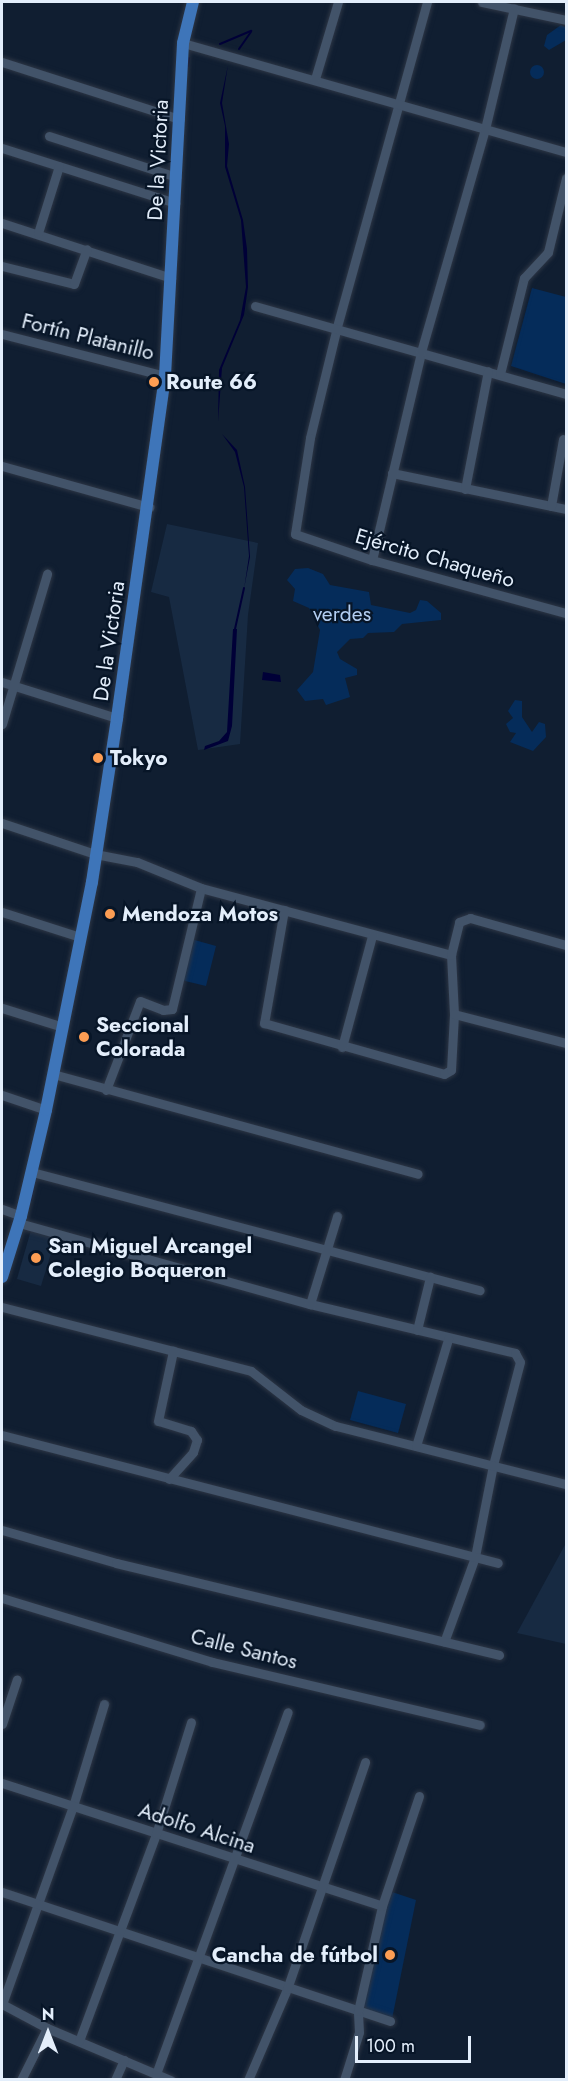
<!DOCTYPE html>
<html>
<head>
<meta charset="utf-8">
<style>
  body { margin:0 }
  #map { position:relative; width:568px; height:2081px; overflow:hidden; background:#101e31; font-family:Jost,sans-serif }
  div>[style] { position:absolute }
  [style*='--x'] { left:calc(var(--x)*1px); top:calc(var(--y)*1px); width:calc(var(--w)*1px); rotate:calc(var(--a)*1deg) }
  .built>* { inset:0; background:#172a42 }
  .green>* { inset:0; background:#052c5a }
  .round { border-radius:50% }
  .water>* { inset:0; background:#000037 }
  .stream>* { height:2px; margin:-1px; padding:0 1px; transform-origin:1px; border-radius:1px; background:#000037 }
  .roads { filter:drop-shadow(0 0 2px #2d3645) drop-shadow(0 0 2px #2d3645) }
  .minor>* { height:9px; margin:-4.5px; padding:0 4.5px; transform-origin:4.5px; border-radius:4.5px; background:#425369 }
  .major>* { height:12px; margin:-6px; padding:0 6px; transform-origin:6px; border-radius:6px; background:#3e75b9 }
  .dots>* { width:16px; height:16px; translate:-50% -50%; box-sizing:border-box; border:3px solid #071527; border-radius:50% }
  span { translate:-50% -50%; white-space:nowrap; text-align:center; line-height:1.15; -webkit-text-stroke:4.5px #071527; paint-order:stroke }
  .street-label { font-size:21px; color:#e3eefb }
  .poi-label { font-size:21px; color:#e3eefb; font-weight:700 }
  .left { translate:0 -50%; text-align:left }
  .right { translate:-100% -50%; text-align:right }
  .park-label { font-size:21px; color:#b2cdf1 }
  .frame { position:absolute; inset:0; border:3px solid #e3eefb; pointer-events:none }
  .north { position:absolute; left:18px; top:2003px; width:60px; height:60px; -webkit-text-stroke:4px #071527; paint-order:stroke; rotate:0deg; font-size:16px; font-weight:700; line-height:24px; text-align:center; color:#e3eefb }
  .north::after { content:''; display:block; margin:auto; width:21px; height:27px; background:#e3eefb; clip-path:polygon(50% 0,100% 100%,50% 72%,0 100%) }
  .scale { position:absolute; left:355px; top:2036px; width:116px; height:27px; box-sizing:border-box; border:3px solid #e3eefb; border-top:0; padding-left:8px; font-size:18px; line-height:21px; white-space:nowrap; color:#e3eefb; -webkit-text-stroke:4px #071527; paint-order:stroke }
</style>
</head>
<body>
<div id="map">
  <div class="built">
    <div style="clip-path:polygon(167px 524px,258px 543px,248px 615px,240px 744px,198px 750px,169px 597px,151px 592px)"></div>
    <div style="clip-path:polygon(31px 1230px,56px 1237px,41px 1286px,17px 1279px)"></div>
    <div style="clip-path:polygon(566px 1543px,566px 1644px,517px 1633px)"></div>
  </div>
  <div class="green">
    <div style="clip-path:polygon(561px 25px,565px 27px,566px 40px,549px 50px,544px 46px,547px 35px)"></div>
    <div class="round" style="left:530px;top:65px;width:14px;height:14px"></div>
    <div style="clip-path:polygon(532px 288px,566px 297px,566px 384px,511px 366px)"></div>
    <div style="clip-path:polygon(308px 568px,323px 574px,330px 585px,369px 592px,371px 605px,410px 613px,416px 610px,420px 600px,427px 601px,441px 613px,441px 620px,402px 624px,394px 632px,368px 633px,363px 638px,350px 639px,337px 652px,340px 659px,357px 669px,357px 675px,345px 678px,350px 697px,326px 705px,323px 699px,305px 701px,297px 690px,313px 672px,320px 630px,309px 608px,293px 601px,295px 589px,287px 580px,295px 569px)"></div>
    <div style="clip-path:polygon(515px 700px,522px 701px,522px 717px,532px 732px,539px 722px,545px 724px,546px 737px,533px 751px,510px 742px,516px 733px,510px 732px,506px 724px,513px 718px,508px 711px)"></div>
    <div style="clip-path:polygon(191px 939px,216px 946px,206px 986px,181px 980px)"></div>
    <div style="clip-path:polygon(358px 1391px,406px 1404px,398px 1433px,350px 1420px)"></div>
    <div style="clip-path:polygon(389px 1891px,416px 1900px,392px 2019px,361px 2010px)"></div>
  </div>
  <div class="water">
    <div style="clip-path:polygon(228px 65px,222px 103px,229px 144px,227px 166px,243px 220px,247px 249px,248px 287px,244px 315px,222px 368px,218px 422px,219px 370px,240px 320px,246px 287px,241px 220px,225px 167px,225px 126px,220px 103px)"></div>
    <div style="clip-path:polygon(222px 434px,237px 450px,245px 487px,250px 557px,244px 589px,249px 556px,244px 487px,235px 452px)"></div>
    <div style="clip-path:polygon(233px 629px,237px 629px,232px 726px,228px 741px,204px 750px,205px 746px,219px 741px,227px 732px)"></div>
    <div style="clip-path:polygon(263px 672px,280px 675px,281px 682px,262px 680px)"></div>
  </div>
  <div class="stream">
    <div style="--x:220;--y:44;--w:34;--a:-23"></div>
    <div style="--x:239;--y:49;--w:21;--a:-55"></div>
    <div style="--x:188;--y:66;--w:8;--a:-83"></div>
    <div style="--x:235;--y:629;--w:42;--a:-77.6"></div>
    <div style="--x:31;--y:1200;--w:15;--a:-79"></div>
  </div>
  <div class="roads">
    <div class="minor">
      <div style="--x:427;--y:2;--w:341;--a:105.5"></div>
      <div style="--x:336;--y:331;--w:110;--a:103.7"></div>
      <div style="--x:310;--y:438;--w:97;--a:98.9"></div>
      <div style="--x:295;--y:534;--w:81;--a:18.7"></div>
      <div style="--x:372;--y:560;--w:201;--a:15.3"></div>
      <div style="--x:482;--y:2;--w:86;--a:12.1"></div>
      <div style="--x:183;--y:43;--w:398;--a:15.9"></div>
      <div style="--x:2;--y:62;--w:187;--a:17.8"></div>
      <div style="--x:315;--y:79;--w:80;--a:-73.4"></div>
      <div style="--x:49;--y:136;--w:134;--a:17.8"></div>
      <div style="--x:2;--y:148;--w:182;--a:17.6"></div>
      <div style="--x:2;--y:223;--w:178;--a:18"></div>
      <div style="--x:38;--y:233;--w:70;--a:-72.6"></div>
      <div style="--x:2;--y:266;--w:74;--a:14"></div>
      <div style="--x:74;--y:284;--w:37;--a:-70"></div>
      <div style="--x:255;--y:306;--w:323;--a:15.8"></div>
      <div style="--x:2;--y:334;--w:168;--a:14.4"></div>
      <div style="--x:500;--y:374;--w:99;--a:-76"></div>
      <div style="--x:524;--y:278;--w:35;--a:-47"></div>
      <div style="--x:548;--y:252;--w:76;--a:-76.3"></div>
      <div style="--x:2;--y:466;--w:153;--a:15.6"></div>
      <div style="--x:392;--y:473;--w:178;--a:11.7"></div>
      <div style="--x:465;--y:489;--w:120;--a:-79"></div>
      <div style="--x:551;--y:506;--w:68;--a:-79.8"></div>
      <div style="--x:372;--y:560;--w:214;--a:-76.7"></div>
      <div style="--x:421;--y:352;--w:232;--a:-74"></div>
      <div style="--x:485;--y:129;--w:124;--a:-76.5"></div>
      <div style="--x:2;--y:682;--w:121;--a:17.4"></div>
      <div style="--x:2;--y:724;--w:157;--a:-73.3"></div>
      <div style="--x:2;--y:823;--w:98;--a:18.4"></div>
      <div style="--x:95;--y:854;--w:43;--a:10.8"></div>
      <div style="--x:137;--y:862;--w:69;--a:22.1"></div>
      <div style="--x:201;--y:888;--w:259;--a:15"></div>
      <div style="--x:284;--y:910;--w:115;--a:100"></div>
      <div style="--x:264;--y:1023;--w:187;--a:15.8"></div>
      <div style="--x:444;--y:1074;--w:8;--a:-30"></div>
      <div style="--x:451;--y:1070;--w:56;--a:-86.9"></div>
      <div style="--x:454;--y:1014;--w:59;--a:-92.9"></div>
      <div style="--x:451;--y:955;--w:34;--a:-76"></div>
      <div style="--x:459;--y:922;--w:12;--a:-20"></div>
      <div style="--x:470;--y:918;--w:100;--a:15.7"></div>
      <div style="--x:2;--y:912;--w:82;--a:17.8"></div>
      <div style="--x:2;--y:1008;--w:64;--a:17.3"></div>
      <div style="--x:454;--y:1014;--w:116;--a:14.5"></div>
      <div style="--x:342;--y:1047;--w:115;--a:-74.9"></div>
      <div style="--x:53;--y:1074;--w:378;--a:15.3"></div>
      <div style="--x:106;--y:1090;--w:95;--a:-69.1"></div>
      <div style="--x:140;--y:1001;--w:25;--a:21"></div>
      <div style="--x:163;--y:1010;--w:9;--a:-6"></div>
      <div style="--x:172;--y:1009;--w:124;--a:-76.5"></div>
      <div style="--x:2;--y:1095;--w:46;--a:18.8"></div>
      <div style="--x:32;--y:1172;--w:463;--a:14.8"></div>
      <div style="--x:2;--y:1209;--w:20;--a:20"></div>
      <div style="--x:19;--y:1223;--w:302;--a:15.6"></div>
      <div style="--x:310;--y:1304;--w:211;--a:13.4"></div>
      <div style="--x:515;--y:1353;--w:10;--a:61"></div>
      <div style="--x:520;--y:1362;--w:106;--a:104.7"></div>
      <div style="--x:493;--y:1465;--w:94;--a:101.1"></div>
      <div style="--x:475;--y:1557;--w:90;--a:110"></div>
      <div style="--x:310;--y:1304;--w:92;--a:-72.9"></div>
      <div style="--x:2;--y:1307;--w:257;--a:14.4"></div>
      <div style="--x:251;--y:1371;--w:63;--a:38"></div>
      <div style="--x:301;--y:1410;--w:38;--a:25"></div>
      <div style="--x:336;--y:1426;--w:237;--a:14.2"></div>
      <div style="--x:417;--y:1330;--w:55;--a:-76.2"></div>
      <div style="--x:2;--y:1435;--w:512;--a:14.47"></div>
      <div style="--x:416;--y:1446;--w:112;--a:-73.3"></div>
      <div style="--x:169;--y:1479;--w:36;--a:-48"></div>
      <div style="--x:193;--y:1452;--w:13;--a:-72"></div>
      <div style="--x:197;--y:1440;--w:11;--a:-124"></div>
      <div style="--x:191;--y:1431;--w:34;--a:-163"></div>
      <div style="--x:158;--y:1421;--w:72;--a:-77.9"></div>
      <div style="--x:2;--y:1530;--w:119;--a:16.1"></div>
      <div style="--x:116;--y:1563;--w:394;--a:13.5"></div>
      <div style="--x:2;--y:1598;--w:220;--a:16.9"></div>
      <div style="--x:212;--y:1662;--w:275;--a:13.2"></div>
      <div style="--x:104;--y:1704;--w:107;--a:106.9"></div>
      <div style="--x:73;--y:1806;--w:210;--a:109.7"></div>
      <div style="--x:2;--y:2004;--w:51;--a:28.1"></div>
      <div style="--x:47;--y:2028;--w:134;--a:22.9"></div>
      <div style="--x:2;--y:1724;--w:47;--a:-71.6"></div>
      <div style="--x:2;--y:1783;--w:399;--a:17.9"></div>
      <div style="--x:2;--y:1892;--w:409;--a:18.4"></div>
      <div style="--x:79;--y:2041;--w:221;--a:-69.6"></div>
      <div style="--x:156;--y:1834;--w:117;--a:-72.6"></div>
      <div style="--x:156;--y:2074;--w:385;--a:-70"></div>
      <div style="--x:21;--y:2080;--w:58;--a:-63.4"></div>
      <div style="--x:115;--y:2080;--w:22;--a:-66"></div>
      <div style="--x:248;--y:2080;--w:99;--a:-66.8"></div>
      <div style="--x:287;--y:1989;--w:240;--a:-71"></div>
      <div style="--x:344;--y:2080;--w:50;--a:-72.6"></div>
      <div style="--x:359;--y:2032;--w:21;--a:-93"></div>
      <div style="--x:358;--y:2011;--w:108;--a:-77.1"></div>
      <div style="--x:382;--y:1906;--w:116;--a:-71.4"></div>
    </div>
    <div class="major">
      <div style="--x:2;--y:1277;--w:64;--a:-72.7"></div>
      <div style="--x:21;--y:1216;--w:109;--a:-76.7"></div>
      <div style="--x:46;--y:1110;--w:233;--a:-78.6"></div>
      <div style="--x:92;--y:882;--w:166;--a:-81.3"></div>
      <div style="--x:117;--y:718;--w:345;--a:-82"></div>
      <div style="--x:165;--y:376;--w:333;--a:-86.9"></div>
      <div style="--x:183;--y:43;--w:42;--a:-76.3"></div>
    </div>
  </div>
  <div class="dots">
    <div style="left:154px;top:382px;background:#fc9d53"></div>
    <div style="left:98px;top:758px;background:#fc9d53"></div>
    <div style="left:110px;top:914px;background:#fc9d53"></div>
    <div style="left:84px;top:1037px;background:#fc9d53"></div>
    <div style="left:36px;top:1258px;background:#fc9d53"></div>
    <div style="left:390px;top:1955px;background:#fc9d53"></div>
  </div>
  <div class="street-label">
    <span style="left:158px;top:160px;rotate:-87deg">De la Victoria</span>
    <span style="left:88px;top:337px;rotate:14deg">Fortín Platanillo</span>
    <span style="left:435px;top:558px;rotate:16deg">Ejército Chaqueño</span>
    <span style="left:109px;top:641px;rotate:-82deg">De la Victoria</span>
    <span style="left:244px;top:1649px;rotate:14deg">Calle Santos</span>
    <span style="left:197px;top:1828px;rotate:18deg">Adolfo Alcina</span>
  </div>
  <div class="poi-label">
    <span class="left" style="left:166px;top:382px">Route 66</span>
    <span class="left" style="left:110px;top:758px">Tokyo</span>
    <span class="left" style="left:122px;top:914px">Mendoza Motos</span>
    <span class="left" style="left:96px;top:1037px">Seccional<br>Colorada</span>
    <span class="left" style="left:48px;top:1258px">San Miguel Arcangel<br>Colegio Boqueron</span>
    <span class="right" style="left:378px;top:1955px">Cancha de fútbol</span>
  </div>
  <div class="park-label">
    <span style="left:342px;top:614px">verdes</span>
  </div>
  <div class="frame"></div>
  <div class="north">N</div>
  <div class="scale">100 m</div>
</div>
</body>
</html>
